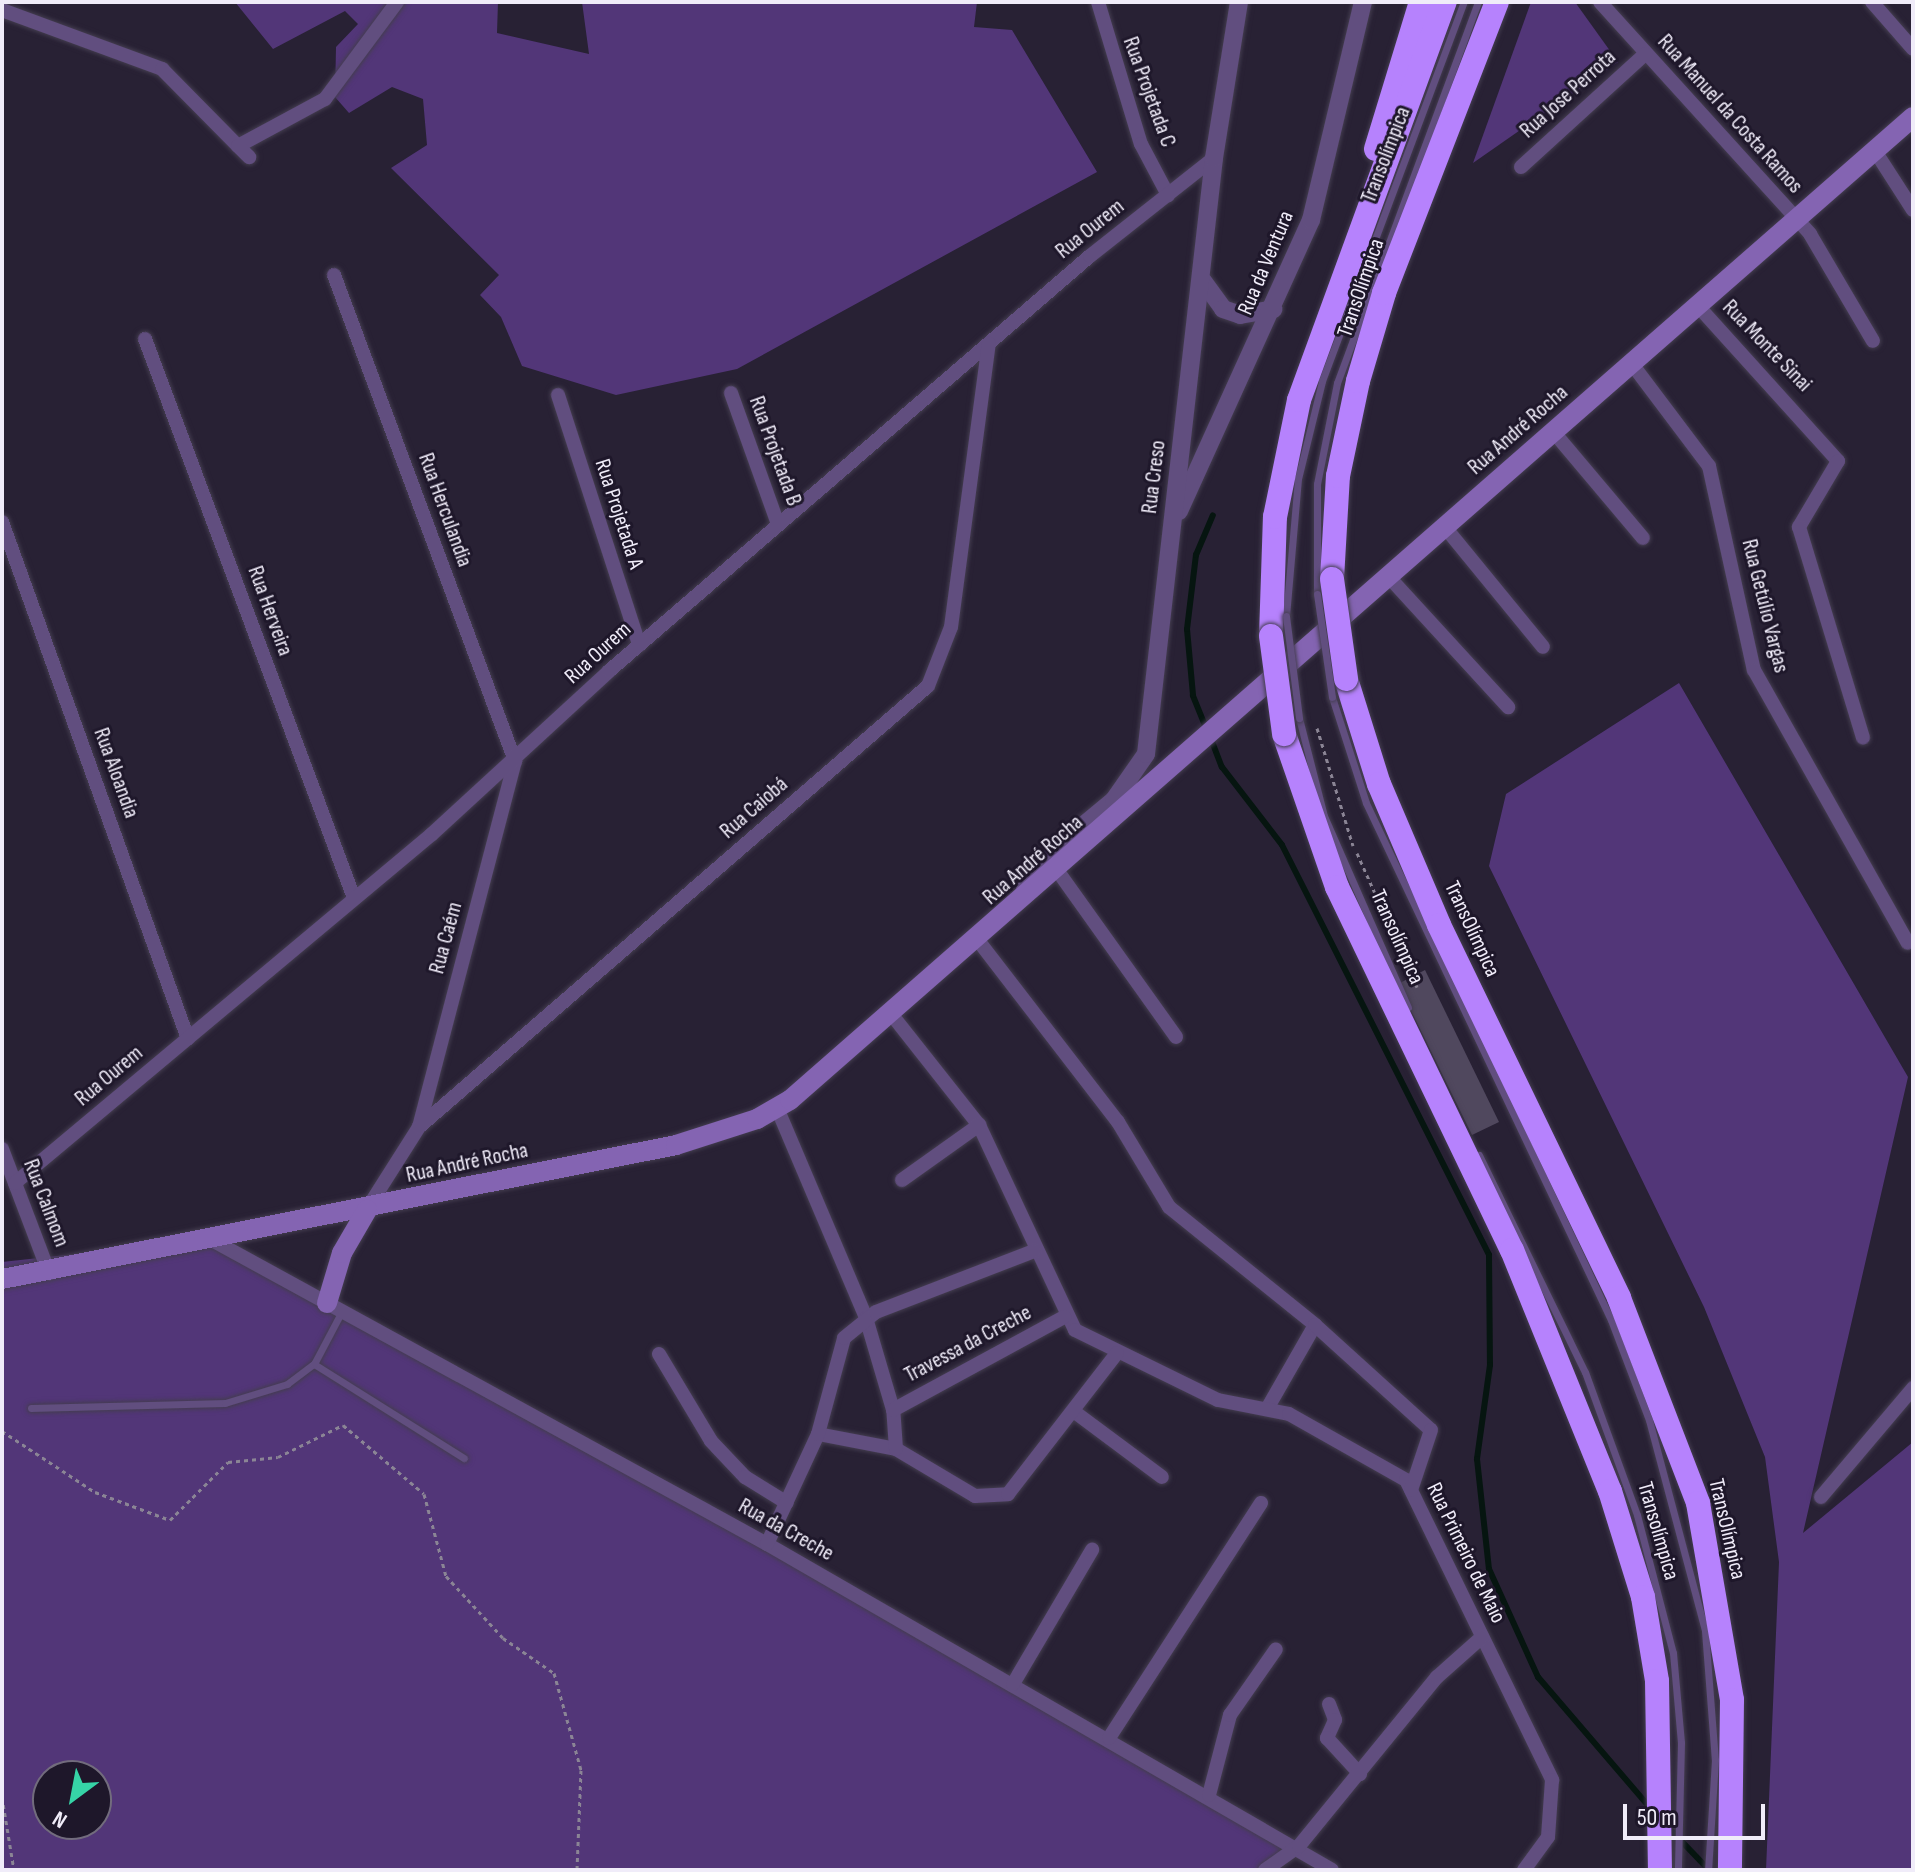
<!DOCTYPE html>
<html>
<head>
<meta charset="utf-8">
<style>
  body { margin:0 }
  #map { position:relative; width:1915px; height:1872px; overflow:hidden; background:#282134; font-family:"Sofia Sans Condensed",sans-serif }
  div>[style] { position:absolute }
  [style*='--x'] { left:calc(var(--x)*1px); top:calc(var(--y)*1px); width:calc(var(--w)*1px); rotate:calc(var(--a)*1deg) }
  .green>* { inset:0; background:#523678 }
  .stream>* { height:6px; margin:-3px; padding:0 3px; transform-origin:3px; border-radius:3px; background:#061510 }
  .building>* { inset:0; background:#50485e }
  .path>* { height:3px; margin-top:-1.5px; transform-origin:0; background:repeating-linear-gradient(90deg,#8b8595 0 4px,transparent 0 8px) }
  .roads { filter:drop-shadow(0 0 2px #443d50) drop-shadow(0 0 2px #443d50) }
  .service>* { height:7px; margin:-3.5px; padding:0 3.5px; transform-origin:3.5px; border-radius:3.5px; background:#614e7f }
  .minor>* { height:14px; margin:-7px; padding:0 7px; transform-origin:7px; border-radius:7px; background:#614e7f }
  .tertiary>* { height:18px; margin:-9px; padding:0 9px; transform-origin:9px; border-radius:9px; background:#614e7f }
  .secondary>* { height:20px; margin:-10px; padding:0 10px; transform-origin:10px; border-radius:10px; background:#8464b2 }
  .motorway>* { height:24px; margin:-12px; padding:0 12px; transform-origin:12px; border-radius:12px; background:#b682fd }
  .bridges { filter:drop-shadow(0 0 2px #443d50) drop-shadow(0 0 2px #443d50) }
  .service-bridge>* { height:7px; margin:-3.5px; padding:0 3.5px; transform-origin:3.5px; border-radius:3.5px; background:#614e7f }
  .motorway-bridge>* { height:24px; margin:-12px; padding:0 12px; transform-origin:12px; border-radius:12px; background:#b682fd }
  span { translate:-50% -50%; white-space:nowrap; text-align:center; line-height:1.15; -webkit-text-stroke:6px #1e172a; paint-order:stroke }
  .street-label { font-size:22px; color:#f0ecf9 }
  .frame { position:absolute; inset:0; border:4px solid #f0ecf9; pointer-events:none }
  .north { position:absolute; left:32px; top:1760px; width:80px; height:80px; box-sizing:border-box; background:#1e172a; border:2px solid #726c7d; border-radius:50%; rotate:212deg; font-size:22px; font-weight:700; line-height:32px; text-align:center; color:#f0ecf9 }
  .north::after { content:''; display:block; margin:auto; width:28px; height:36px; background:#36d4a7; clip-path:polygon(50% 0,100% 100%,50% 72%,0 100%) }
  .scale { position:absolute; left:1623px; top:1804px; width:142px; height:36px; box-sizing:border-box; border:4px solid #f0ecf9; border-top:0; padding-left:10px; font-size:24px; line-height:28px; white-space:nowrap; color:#f0ecf9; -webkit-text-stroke:6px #1e172a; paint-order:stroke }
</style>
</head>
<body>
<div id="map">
  <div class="green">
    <div style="clip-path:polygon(235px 2px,498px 2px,497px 33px,589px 54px,582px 2px,977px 2px,974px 27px,1012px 30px,1097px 172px,737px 369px,616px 395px,522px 366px,501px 317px,480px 295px,499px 275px,391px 168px,427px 145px,423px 99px,392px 87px,349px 113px,335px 97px,336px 47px,358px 24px,345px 11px,273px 49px)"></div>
    <div style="clip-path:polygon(1531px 2px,1575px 2px,1618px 62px,1473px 163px)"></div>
    <div style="clip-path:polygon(1679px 683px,1908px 1077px,1803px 1533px,1913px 1442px,1913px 1870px,1766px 1870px,1779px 1562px,1765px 1457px,1704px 1307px,1489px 866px,1506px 794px)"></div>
    <div style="clip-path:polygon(evenodd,222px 1238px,1294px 1845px,1259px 1870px,2px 1870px,2px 1262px,222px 1238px,48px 1776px,96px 1776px,96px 1824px,48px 1824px,48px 1776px)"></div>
  </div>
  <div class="stream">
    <div style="--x:1206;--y:728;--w:35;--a:-112"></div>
    <div style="--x:1193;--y:695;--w:66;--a:-95.2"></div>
    <div style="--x:1187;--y:629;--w:75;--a:-83.1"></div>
    <div style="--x:1196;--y:555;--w:43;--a:-67"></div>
    <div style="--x:1211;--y:739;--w:30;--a:69"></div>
    <div style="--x:1222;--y:767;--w:98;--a:52.4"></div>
    <div style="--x:1282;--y:845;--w:459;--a:63.2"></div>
    <div style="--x:1489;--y:1255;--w:110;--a:89.5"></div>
    <div style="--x:1490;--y:1365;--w:95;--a:97.9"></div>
    <div style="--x:1477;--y:1459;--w:111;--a:83.8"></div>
    <div style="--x:1489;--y:1569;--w:119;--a:65.6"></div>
    <div style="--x:1538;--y:1677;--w:174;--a:49.4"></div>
    <div style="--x:1667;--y:1826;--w:61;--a:46.3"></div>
  </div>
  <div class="building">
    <div style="clip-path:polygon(1425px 970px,1499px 1122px,1472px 1135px,1398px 984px)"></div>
  </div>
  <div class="path">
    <div style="--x:1317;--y:728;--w:123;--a:73"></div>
    <div style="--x:1357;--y:853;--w:147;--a:65.9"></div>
    <div style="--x:2;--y:1431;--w:111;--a:33.3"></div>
    <div style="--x:95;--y:1492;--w:80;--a:20.5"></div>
    <div style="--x:170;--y:1520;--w:82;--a:-45"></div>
    <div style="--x:228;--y:1462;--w:50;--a:-5.7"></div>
    <div style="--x:278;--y:1457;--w:72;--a:-26.2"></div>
    <div style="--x:343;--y:1425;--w:106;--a:40.4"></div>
    <div style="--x:424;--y:1494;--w:85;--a:75"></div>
    <div style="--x:446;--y:1576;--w:84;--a:47.4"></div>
    <div style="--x:503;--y:1638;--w:62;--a:34.5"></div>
    <div style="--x:554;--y:1673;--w:101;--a:74.4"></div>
    <div style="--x:581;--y:1770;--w:100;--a:92.3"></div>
    <div style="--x:2;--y:1797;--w:74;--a:80.7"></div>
  </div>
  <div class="roads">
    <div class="service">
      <div style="--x:1317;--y:594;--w:110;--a:-90"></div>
      <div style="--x:1317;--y:484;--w:103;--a:-78.8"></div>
      <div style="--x:1337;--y:383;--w:406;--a:-69.7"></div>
      <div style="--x:1286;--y:616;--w:138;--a:-85"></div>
      <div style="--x:1298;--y:479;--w:101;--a:-76.2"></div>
      <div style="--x:1322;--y:381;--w:405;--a:-69.5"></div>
      <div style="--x:1332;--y:697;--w:111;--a:72.2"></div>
      <div style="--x:1366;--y:803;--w:572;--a:64.64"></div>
      <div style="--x:1611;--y:1320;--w:107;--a:69.2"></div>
      <div style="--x:1649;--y:1420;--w:218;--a:75.1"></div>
      <div style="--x:1705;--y:1631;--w:129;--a:85.6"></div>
      <div style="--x:1715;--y:1760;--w:110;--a:93.6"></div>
      <div style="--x:1299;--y:718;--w:101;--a:75.7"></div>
      <div style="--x:1324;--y:816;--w:209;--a:66.3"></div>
      <div style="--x:1479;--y:1155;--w:242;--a:64"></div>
      <div style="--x:1585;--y:1372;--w:152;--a:70"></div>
      <div style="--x:1637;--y:1515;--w:143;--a:75.4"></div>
      <div style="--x:1673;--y:1653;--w:90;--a:84.9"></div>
      <div style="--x:1681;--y:1743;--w:127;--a:91.4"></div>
      <div style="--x:314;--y:1364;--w:177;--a:32.1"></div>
      <div style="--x:31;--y:1408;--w:194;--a:-1.5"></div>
      <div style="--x:225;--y:1403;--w:65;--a:-17"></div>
      <div style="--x:287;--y:1384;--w:34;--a:-37"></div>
      <div style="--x:314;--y:1364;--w:60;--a:-62.2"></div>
    </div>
    <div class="minor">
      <div style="--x:1098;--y:2;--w:148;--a:73.2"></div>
      <div style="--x:1141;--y:144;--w:58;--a:62.1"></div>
      <div style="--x:1600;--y:2;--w:313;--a:47.8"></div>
      <div style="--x:1810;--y:234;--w:124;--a:59.5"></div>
      <div style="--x:1872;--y:2;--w:62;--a:48.9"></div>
      <div style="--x:2;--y:10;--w:171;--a:20.2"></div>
      <div style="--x:162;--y:69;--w:108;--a:45.4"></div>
      <div style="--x:238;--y:146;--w:99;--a:-28.4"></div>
      <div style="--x:325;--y:99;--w:121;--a:-53.4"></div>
      <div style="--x:238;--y:146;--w:16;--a:45"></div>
      <div style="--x:1875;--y:151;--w:70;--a:57.2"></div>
      <div style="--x:1521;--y:167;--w:168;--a:-42.3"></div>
      <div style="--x:334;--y:275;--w:519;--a:69.57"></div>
      <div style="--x:515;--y:761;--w:377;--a:104.7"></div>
      <div style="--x:1698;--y:306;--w:209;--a:47.9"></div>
      <div style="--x:1838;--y:461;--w:77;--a:120.6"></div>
      <div style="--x:1799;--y:527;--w:220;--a:73.1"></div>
      <div style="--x:145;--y:339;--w:597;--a:69.5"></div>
      <div style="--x:1632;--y:364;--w:128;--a:53"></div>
      <div style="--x:1709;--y:466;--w:209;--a:77.6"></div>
      <div style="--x:1754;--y:670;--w:313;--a:60.6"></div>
      <div style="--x:731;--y:393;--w:139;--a:70.3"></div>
      <div style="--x:558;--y:395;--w:263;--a:72"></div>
      <div style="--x:1552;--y:430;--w:141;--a:49.9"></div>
      <div style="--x:2;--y:522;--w:549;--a:70.21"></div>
      <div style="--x:1444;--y:526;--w:156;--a:50.7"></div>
      <div style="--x:1388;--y:576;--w:178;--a:47.5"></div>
      <div style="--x:1057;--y:870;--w:205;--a:54.5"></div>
      <div style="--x:977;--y:939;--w:231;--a:52.4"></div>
      <div style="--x:1118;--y:1122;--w:99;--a:59"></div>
      <div style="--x:1169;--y:1207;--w:188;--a:38.9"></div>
      <div style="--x:1315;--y:1325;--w:95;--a:119.8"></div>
      <div style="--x:892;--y:1015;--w:140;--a:51.7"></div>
      <div style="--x:979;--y:1125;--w:226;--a:64.9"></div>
      <div style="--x:1075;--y:1330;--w:159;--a:26.1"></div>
      <div style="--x:1218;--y:1400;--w:72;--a:11.2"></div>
      <div style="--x:1289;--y:1414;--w:134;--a:29.4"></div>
      <div style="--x:1406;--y:1480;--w:334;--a:64"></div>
      <div style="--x:1552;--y:1780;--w:57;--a:94"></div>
      <div style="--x:1548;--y:1837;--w:41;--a:126"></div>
      <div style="--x:777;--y:1108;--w:228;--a:67"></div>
      <div style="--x:866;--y:1318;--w:96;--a:73.6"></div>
      <div style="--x:2;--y:1149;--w:133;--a:69.2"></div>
      <div style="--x:902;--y:1180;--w:95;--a:-35.5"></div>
      <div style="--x:15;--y:1183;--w:544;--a:-39.93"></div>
      <div style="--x:432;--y:834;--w:241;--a:-42.6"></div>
      <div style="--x:609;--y:671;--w:635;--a:-40.79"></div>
      <div style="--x:1090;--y:256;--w:158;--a:-38.3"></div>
      <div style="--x:367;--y:1209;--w:97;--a:-57.6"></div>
      <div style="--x:419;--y:1127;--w:673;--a:-40.91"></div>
      <div style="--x:928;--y:686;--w:63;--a:-68.7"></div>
      <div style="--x:951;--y:627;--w:286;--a:-82.4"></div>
      <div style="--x:212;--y:1240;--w:633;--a:28.71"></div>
      <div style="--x:767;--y:1544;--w:652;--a:29.98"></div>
      <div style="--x:1315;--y:1325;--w:156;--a:42.2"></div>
      <div style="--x:1431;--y:1430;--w:63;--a:108.4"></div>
      <div style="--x:659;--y:1354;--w:101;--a:59.1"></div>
      <div style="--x:711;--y:1441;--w:50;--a:46.6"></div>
      <div style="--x:745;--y:1477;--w:49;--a:31.8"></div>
      <div style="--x:1076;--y:1413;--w:107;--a:36.7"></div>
      <div style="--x:818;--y:1434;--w:79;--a:10.9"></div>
      <div style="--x:896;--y:1449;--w:92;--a:30.7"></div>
      <div style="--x:975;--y:1496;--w:33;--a:-3"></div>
      <div style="--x:1008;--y:1494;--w:178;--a:-52.3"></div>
      <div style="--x:896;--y:1449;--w:39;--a:-94"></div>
      <div style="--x:893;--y:1410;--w:195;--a:-28.5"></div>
      <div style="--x:1821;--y:1497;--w:143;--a:-49.8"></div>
      <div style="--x:767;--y:1544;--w:121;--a:-65.1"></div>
      <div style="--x:818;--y:1434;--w:99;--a:-74.8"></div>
      <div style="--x:844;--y:1338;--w:41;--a:-39.1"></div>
      <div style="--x:876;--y:1312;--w:169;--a:-21.1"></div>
      <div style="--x:1013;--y:1684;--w:156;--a:-59.5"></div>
      <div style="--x:1329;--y:1704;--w:17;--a:69"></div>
      <div style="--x:1335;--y:1720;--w:20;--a:114"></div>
      <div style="--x:1327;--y:1738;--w:49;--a:47.5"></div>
      <div style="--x:1109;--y:1738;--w:280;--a:-57.1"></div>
      <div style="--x:1209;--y:1795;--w:83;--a:-75.3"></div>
      <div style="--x:1230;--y:1715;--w:80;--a:-55.1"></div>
      <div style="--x:1265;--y:1870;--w:42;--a:-35.2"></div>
      <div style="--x:1299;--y:1846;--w:218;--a:-50.8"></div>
      <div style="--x:1437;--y:1677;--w:60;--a:-41.6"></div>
    </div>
    <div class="tertiary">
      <div style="--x:1203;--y:281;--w:34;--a:54"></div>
      <div style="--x:1223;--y:309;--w:18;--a:19"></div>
      <div style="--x:1240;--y:315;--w:34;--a:-10"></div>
      <div style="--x:1179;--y:511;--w:320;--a:-65.6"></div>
      <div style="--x:1311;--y:220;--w:224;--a:-76.6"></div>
      <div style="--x:1025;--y:889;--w:58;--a:-51.3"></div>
      <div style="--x:1061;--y:844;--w:69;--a:-39.7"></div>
      <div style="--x:1114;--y:800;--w:56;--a:-55.2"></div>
      <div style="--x:1146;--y:754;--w:600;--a:-83.49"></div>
      <div style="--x:1214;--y:158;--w:158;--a:-80.9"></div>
    </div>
    <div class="secondary">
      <div style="--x:2;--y:1279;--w:687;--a:-11.24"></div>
      <div style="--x:676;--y:1145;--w:85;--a:-17.8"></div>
      <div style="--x:757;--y:1119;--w:38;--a:-30"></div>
      <div style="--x:790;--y:1100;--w:1492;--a:-41.2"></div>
      <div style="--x:327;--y:1303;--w:52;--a:-73.3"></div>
      <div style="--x:342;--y:1253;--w:50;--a:-59.8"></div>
    </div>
    <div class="motorway">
      <div style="--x:1376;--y:149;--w:154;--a:-73"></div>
      <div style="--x:1332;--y:579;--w:103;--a:-86.7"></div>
      <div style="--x:1338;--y:476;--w:97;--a:-78.1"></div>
      <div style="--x:1358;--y:381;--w:92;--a:-73.5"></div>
      <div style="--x:1384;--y:293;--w:312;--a:-68.8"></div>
      <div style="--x:1271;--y:636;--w:119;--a:-88.1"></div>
      <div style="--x:1275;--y:517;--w:119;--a:-78.4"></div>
      <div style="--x:1299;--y:400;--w:424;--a:-69.9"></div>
      <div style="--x:1346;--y:679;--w:110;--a:72.6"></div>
      <div style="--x:1379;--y:784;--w:153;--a:66.9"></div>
      <div style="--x:1439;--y:925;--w:414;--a:64.2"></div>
      <div style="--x:1619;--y:1298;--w:220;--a:68.9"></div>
      <div style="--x:1698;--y:1503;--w:200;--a:80.2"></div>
      <div style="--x:1732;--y:1700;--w:170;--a:90.7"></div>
      <div style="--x:1284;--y:734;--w:162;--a:70.9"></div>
      <div style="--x:1337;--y:887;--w:403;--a:64.3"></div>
      <div style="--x:1512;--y:1250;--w:260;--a:67.9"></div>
      <div style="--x:1610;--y:1491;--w:111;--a:72.7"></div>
      <div style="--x:1643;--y:1597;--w:85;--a:80.5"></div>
      <div style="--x:1657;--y:1681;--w:189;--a:89.1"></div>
    </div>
  </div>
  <div class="bridges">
    <div class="service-bridge">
      <div style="--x:1317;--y:594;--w:104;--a:81.7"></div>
      <div style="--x:1286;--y:616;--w:103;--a:82.7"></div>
    </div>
    <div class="motorway-bridge">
      <div style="--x:1332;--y:579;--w:101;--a:82"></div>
      <div style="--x:1271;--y:636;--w:99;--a:82.4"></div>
    </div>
  </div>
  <div class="street-label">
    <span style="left:1149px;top:92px;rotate:70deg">Rua Projetada C</span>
    <span style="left:1568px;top:94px;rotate:-42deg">Rua Jose Perrota</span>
    <span style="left:1730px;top:114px;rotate:48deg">Rua Manuel da Costa Ramos</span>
    <span style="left:1386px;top:155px;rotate:-69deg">Transolímpica</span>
    <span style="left:1090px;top:229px;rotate:-39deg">Rua Ourem</span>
    <span style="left:1266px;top:263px;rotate:-67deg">Rua da Ventura</span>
    <span style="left:1361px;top:288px;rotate:-71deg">TransOlímpica</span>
    <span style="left:1767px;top:346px;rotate:46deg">Rua Monte Sinai</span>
    <span style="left:1518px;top:430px;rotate:-41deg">Rua André Rocha</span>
    <span style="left:775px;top:451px;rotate:70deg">Rua Projetada B</span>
    <span style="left:1154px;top:477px;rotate:-83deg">Rua Creso</span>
    <span style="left:445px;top:510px;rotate:70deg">Rua Herculandia</span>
    <span style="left:619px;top:514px;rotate:72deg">Rua Projetada A</span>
    <span style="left:1765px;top:606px;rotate:76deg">Rua Getúlio Vargas</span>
    <span style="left:270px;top:611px;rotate:70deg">Rua Herveira</span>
    <span style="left:598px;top:653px;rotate:-42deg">Rua Ourem</span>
    <span style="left:116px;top:773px;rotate:70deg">Rua Aloandia</span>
    <span style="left:754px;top:808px;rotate:-41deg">Rua Caiobá</span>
    <span style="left:1033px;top:860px;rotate:-41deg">Rua André Rocha</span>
    <span style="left:1472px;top:929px;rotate:65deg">TransOlímpica</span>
    <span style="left:1397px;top:937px;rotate:66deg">Transolímpica</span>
    <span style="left:446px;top:938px;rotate:-75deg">Rua Caém</span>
    <span style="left:109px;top:1076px;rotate:-40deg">Rua Ourem</span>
    <span style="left:467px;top:1163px;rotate:-12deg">Rua André Rocha</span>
    <span style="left:46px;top:1203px;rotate:69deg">Rua Calmom</span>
    <span style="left:968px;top:1344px;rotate:-28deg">Travessa da Creche</span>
    <span style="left:1727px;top:1529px;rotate:77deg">TransOlímpica</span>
    <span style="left:786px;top:1530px;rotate:29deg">Rua da Creche</span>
    <span style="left:1658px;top:1531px;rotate:74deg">Transolímpica</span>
    <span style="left:1466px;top:1553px;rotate:64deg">Rua Primeiro de Maio</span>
  </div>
  <div class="frame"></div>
  <div class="north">N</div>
  <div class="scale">50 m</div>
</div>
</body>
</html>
